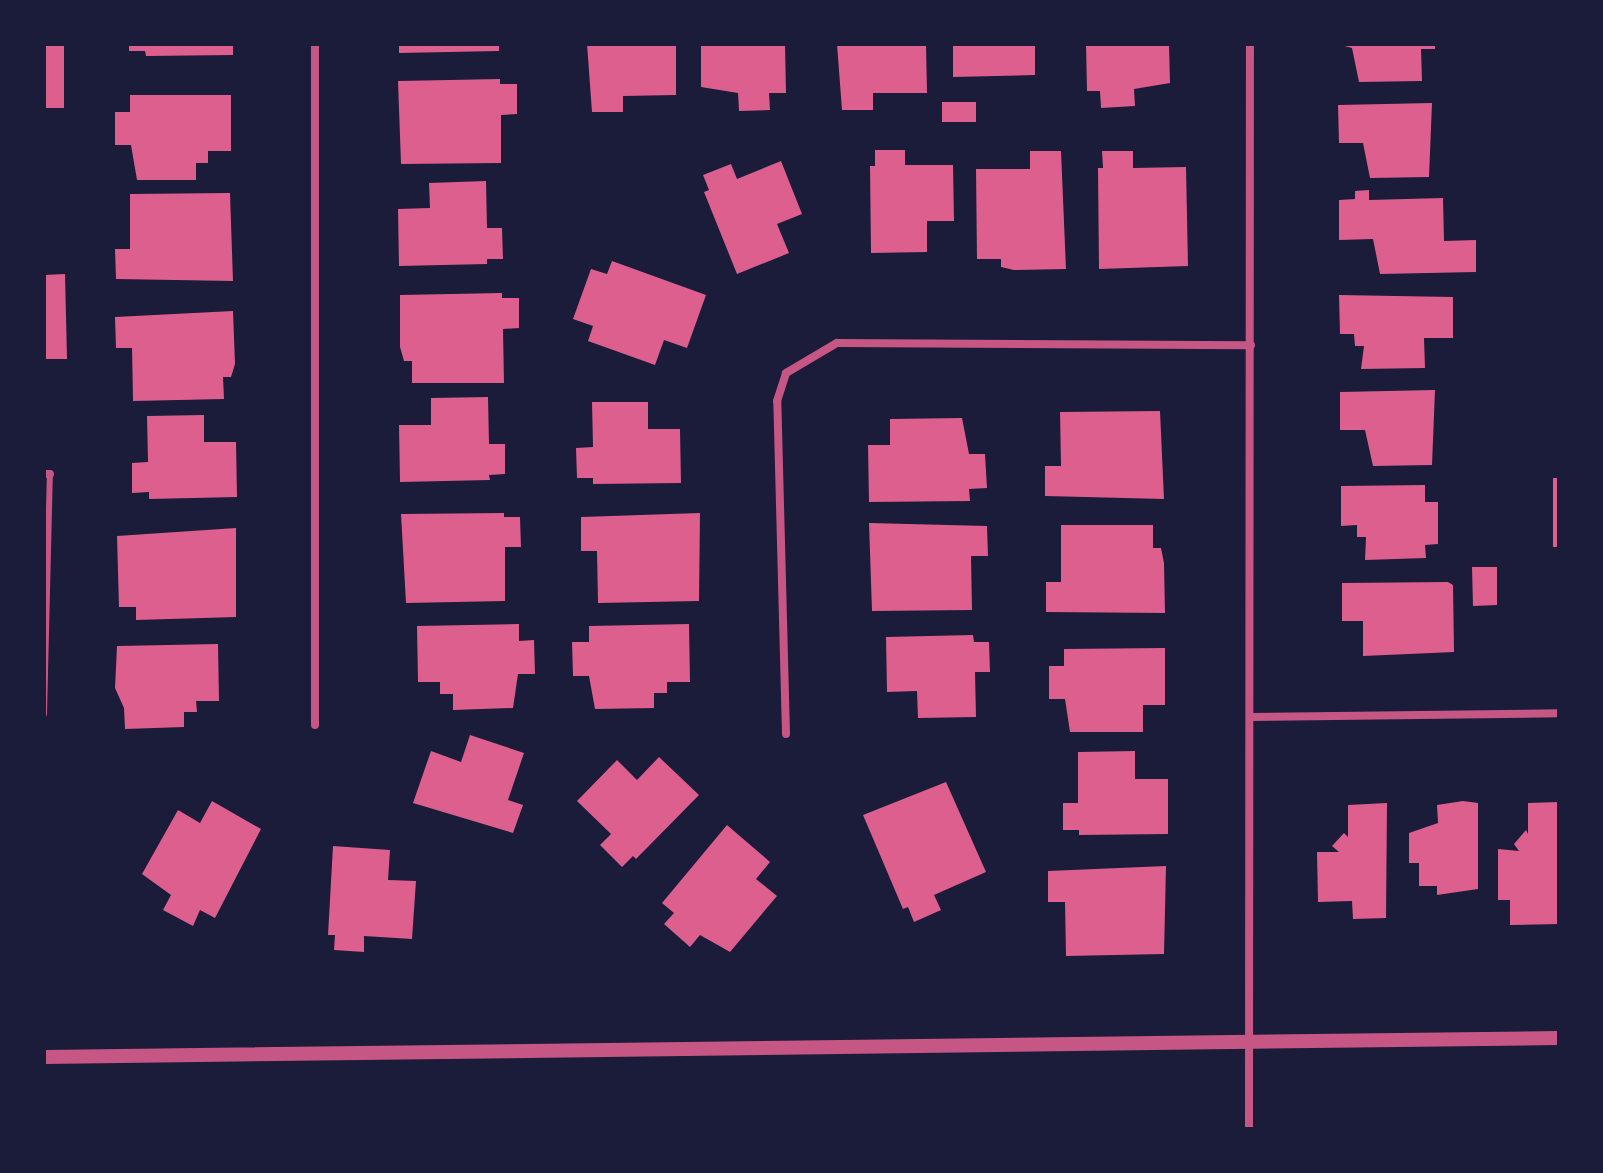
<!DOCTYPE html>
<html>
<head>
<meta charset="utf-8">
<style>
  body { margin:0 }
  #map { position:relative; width:1603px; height:1173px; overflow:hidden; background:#1b1b3a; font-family:Montserrat,sans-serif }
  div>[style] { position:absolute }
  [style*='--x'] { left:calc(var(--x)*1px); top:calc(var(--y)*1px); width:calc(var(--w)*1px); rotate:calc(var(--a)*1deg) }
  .building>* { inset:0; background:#dd5f8e }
  .service>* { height:6px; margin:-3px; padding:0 3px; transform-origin:3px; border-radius:3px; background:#c65784 }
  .minor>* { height:8px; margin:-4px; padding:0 4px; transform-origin:4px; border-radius:4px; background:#c65784 }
  .tertiary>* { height:14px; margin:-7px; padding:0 7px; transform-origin:7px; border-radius:7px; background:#c65784 }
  span { translate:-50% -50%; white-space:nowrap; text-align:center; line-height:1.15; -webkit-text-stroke:6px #1b1b3a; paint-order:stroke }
  .frame { position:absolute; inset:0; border:46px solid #1b1b3a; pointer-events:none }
</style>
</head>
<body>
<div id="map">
  <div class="building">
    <div style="clip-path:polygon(44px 44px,64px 44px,64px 108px,44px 108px)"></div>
    <div style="clip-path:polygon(129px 44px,233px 44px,233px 55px,146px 56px,145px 51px,129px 51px)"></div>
    <div style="clip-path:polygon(399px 44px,499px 44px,499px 51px,399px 53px)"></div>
    <div style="clip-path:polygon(587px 44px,676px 44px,676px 95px,623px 96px,623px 112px,592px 112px)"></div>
    <div style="clip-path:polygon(701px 44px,785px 44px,786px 93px,769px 93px,770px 110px,739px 111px,738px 93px,701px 87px)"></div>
    <div style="clip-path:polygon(837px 44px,926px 44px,927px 93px,873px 93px,873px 110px,842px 110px)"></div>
    <div style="clip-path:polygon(953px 44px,1035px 44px,1035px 75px,953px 77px)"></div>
    <div style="clip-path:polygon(1086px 44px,1169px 44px,1170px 83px,1134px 89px,1135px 106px,1101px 108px,1100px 91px,1087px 91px)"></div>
    <div style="clip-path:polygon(1337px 44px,1435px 44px,1435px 49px,1421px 49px,1422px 81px,1359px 82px,1352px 48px)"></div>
    <div style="clip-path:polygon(500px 79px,500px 84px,517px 84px,517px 114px,501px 115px,501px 163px,401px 164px,398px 81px)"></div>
    <div style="clip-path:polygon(130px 95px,231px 95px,231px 151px,208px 151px,208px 163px,196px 163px,196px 180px,137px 180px,131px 145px,115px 145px,115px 112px,130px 112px)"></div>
    <div style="clip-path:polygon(942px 102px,976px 102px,976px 122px,942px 122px)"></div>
    <div style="clip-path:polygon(1432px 103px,1429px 177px,1370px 178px,1363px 143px,1339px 143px,1338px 105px)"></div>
    <div style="clip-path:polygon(875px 150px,905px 150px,905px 165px,953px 165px,954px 221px,927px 221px,927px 252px,871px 253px,870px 166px,875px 166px)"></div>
    <div style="clip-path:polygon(1030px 151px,1061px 151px,1066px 269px,1014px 270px,1001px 267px,1001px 259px,977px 259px,976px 169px,1030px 169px)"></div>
    <div style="clip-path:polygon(1102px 151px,1133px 151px,1133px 168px,1186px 167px,1188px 266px,1099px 269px,1098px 168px,1103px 168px)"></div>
    <div style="clip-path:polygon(781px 161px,802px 214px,777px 224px,789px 253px,737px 274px,704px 192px,709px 190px,703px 175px,731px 164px,737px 179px)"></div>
    <div style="clip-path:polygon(486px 181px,487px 228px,502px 228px,503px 259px,487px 259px,487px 264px,399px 266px,398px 209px,430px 208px,429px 183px)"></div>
    <div style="clip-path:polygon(1369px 190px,1369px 200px,1443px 198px,1444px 241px,1476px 240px,1476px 272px,1380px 274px,1373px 239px,1339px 240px,1339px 200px,1355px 199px,1355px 191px)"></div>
    <div style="clip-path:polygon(230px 193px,233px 281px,116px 279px,115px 249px,130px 249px,130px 194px)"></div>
    <div style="clip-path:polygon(612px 261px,706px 295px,687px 348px,664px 340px,655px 365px,588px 341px,593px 326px,573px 319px,591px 269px,607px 274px)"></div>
    <div style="clip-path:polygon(65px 274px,67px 359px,44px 359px,44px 275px)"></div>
    <div style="clip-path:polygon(502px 293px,502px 298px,519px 298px,519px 328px,503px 329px,504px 383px,412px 383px,412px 361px,404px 361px,400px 347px,400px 295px)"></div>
    <div style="clip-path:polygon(1339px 295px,1453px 297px,1453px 338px,1424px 338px,1425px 368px,1361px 369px,1364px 346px,1355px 346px,1354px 334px,1340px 334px)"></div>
    <div style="clip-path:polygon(233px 311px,235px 364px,231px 377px,223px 377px,224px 399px,133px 401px,132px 348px,116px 348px,115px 317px)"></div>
    <div style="clip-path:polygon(1435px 390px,1432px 465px,1373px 466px,1365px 430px,1340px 430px,1340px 392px)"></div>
    <div style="clip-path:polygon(488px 397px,489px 444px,505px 444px,505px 474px,489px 475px,490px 480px,400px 482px,399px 425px,431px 425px,431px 398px)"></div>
    <div style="clip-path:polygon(592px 402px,648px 402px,648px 429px,680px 429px,681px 483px,593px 484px,593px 478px,577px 478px,576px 448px,593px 447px)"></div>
    <div style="clip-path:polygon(1160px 411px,1164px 499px,1045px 496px,1045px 466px,1061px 466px,1060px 412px)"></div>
    <div style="clip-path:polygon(204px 415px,204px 442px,236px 442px,237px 497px,149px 499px,149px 492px,132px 493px,132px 463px,148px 462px,147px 416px)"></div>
    <div style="clip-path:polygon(962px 418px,969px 454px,985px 454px,987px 488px,969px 489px,970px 501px,869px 502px,868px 445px,890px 445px,890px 419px)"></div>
    <div style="clip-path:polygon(1553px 478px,1559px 478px,1559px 547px,1553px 547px)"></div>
    <div style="clip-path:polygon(1425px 485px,1425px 502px,1438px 502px,1438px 544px,1425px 545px,1426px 558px,1365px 560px,1366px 537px,1357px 537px,1357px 525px,1341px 526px,1341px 486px)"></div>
    <div style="clip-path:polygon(504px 513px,504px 517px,520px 517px,521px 547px,505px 547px,505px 601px,406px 603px,401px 514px)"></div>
    <div style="clip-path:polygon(700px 513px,699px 601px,598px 603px,597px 551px,581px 551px,581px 517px)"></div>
    <div style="clip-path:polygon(869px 523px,987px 526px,988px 556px,971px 556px,972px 610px,872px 611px)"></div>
    <div style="clip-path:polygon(1061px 525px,1153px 525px,1153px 548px,1161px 548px,1164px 563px,1165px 613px,1046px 612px,1046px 582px,1061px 582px)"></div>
    <div style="clip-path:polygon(236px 528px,236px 617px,136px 620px,136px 607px,119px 607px,117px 536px)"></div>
    <div style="clip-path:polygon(1472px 567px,1497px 567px,1497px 605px,1473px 606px)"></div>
    <div style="clip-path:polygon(1448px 582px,1453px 585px,1454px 652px,1363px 656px,1363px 621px,1342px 621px,1342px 583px)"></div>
    <div style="clip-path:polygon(519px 624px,519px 641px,534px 640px,535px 674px,518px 674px,513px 708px,453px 710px,453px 694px,440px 694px,440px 682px,418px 682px,417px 626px)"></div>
    <div style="clip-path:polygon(689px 624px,690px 682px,667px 682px,667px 693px,654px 693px,654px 708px,595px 709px,589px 676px,573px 676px,572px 642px,589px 642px,589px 626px)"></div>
    <div style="clip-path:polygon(973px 635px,974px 642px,989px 642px,990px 672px,975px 672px,976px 717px,918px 718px,917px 691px,887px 692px,886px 637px)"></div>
    <div style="clip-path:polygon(218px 644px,219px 701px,196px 701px,197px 712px,184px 712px,184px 727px,125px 729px,124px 708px,115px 688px,117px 646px)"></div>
    <div style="clip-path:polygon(1165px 648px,1165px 705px,1143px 705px,1143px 732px,1070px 732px,1065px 699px,1049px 699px,1049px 666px,1064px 666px,1064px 649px)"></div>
    <div style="clip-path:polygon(470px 735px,524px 753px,508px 800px,523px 805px,513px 833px,413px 803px,431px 751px,461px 762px)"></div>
    <div style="clip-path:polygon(1135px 751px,1135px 779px,1168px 779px,1168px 834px,1079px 835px,1079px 830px,1063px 830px,1063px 803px,1078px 803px,1078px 752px)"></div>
    <div style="clip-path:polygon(659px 757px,699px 795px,636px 859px,633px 856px,622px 867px,600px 845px,611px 834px,577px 801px,617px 760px,637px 780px)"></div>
    <div style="clip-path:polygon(946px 782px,986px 872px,934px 895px,941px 910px,914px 922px,908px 907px,903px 909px,863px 815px)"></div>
    <div style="clip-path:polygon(212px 801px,261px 829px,215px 918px,200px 910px,193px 926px,163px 910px,171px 895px,142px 874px,178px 810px,200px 823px)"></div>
    <div style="clip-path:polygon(1463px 801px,1478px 803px,1478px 889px,1437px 895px,1437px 886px,1419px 886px,1419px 863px,1409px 863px,1409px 833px,1438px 823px,1437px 805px)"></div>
    <div style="clip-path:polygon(1559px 802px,1559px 924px,1510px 925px,1510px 900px,1498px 900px,1498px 849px,1519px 851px,1514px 844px,1526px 830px,1528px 834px,1528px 803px)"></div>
    <div style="clip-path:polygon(1387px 803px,1386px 918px,1353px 919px,1352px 901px,1318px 902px,1317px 852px,1339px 852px,1332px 846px,1344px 833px,1348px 837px,1348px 805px)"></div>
    <div style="clip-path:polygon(727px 825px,770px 862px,756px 879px,777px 896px,730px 952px,700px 935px,690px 947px,664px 924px,674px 913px,662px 903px)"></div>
    <div style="clip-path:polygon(333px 846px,390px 850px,388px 880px,416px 881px,412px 939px,364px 936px,364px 952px,334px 950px,335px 935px,328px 935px)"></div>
    <div style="clip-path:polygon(1166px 866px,1164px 954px,1066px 956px,1065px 902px,1048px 902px,1048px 871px)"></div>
  </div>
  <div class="service">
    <div style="--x:44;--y:714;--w:240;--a:-88.6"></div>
  </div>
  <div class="minor">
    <div style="--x:315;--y:44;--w:681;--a:90"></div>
    <div style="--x:44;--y:474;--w:6;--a:0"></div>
    <div style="--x:1252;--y:717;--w:307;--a:-0.7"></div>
    <div style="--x:786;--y:734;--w:333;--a:-91.5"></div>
    <div style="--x:777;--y:401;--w:29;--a:-72"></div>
    <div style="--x:786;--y:373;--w:59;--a:-30.5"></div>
    <div style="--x:837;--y:343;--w:414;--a:0.3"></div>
    <div style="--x:1249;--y:1129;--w:1085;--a:-89.95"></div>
  </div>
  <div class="tertiary">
    <div style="--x:44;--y:1057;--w:1515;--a:-0.72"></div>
  </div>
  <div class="frame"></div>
</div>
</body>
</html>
